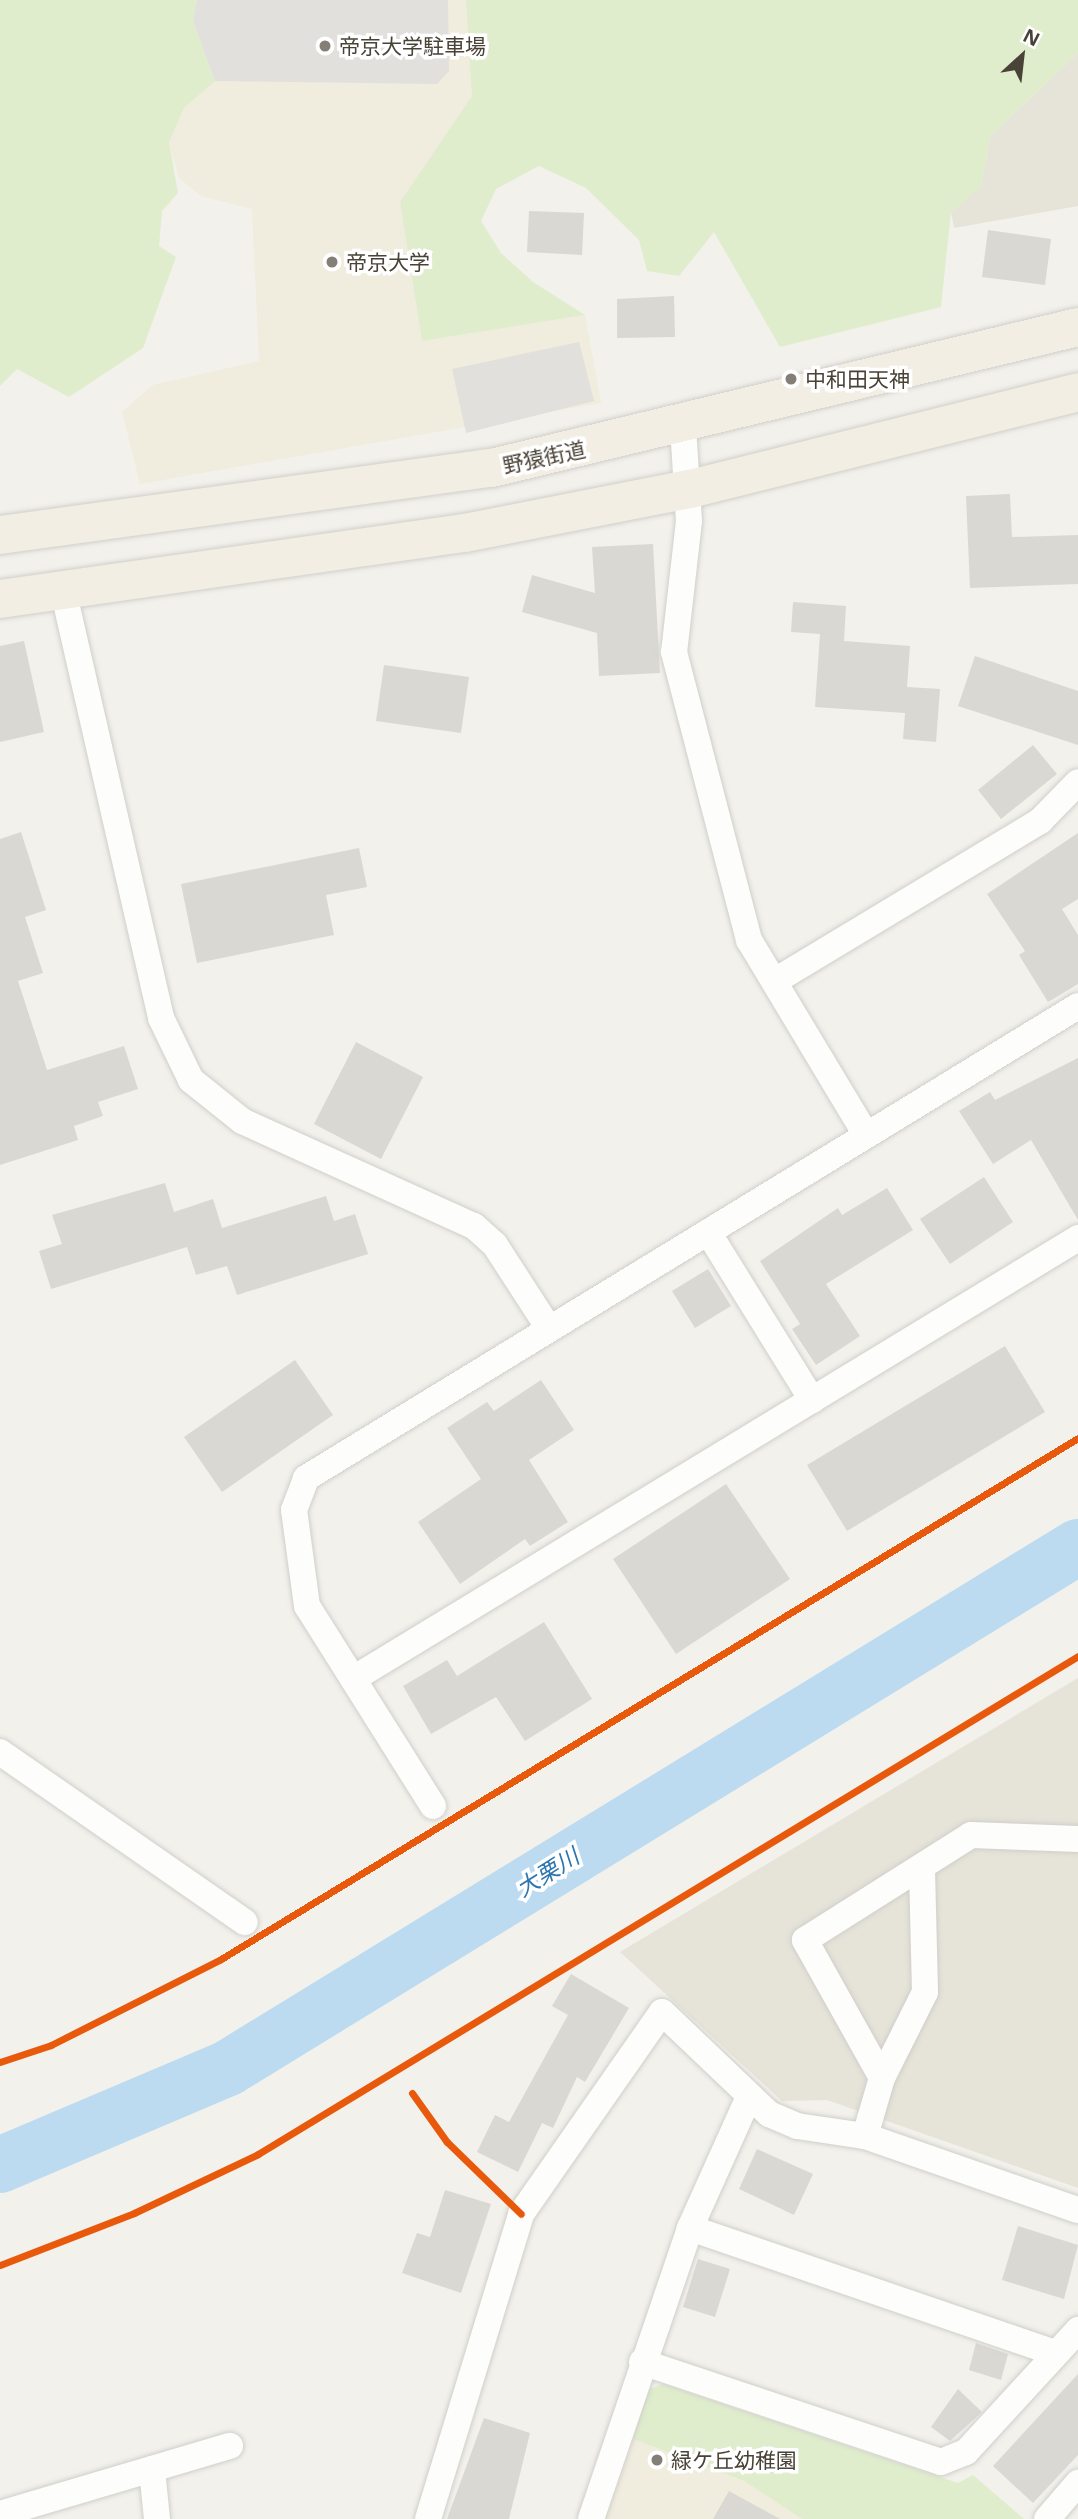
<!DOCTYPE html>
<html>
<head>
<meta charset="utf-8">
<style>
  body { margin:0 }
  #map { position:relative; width:1078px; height:2519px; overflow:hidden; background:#f2f1ec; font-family:"Noto Sans","Noto Sans JP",sans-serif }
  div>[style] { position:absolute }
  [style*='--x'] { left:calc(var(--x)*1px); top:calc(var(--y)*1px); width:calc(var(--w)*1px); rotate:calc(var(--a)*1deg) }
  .residential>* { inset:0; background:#e6e3d9 }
  .education>* { inset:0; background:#f0ecde }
  .green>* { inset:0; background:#dfedcc }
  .parking>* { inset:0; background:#e1e0dc }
  .river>* { height:56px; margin:-28px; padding:0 28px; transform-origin:28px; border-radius:28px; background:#bcdbf0 }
  .building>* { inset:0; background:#dad8d3 }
  .roads { filter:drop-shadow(0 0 2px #d0cfca) drop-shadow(0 0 2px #d0cfca) }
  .minor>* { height:26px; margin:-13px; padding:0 13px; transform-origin:13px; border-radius:13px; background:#fdfdfc }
  .primary>* { height:38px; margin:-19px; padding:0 19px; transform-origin:19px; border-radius:19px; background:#f2eee4 }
  .cycleway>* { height:7px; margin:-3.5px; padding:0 3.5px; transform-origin:3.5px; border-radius:3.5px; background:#e8590c }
  .dots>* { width:19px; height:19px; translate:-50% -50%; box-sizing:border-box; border:4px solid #fff; border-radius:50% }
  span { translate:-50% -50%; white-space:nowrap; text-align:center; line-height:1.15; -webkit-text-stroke:7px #fff; paint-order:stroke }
  .poi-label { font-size:21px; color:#494237 }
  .left { translate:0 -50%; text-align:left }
  .street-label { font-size:21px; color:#494237 }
  .water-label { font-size:23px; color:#2d77b0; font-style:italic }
  .north { position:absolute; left:987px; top:21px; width:70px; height:70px; -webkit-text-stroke:5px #fff; paint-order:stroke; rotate:27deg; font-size:19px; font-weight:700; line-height:28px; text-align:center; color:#494237 }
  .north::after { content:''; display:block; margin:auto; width:24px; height:32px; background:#494237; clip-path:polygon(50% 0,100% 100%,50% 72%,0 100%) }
</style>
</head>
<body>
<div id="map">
  <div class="residential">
    <div style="clip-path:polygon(1078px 53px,1078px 206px,954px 228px,951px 212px,981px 186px,991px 135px)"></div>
    <div style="clip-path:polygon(1078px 1678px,1078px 2188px,827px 2100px,782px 2101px,620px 1952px)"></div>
  </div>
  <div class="education">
    <div style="clip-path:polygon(197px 0,466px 0,472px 96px,400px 202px,422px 341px,585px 315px,601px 403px,140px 484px,122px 412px,153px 385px,259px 361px,252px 209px,201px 196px,179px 178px,169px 142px,184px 108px,215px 81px,193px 21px)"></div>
    <div style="clip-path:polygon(633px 2439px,744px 2481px,802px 2519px,606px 2519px)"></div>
  </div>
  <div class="green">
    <div style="clip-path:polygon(0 0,197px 0,193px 21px,215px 81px,184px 108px,169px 142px,178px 193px,162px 211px,159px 246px,176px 257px,143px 348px,69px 397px,17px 369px,0 386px)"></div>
    <div style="clip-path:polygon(466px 0,1078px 0,1078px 53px,991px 135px,981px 187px,951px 212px,941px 307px,780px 347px,714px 232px,679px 276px,647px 271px,639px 240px,586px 188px,539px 166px,496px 189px,481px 221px,501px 253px,533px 282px,585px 315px,422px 341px,400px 202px,472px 96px)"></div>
    <div style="clip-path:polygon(663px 2384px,958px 2483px,973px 2475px,1024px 2519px,802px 2519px,744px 2481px,633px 2439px,648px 2390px)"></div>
  </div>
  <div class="parking">
    <div style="clip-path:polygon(197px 0,448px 0,449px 71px,437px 84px,215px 81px,193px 21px)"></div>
    <div style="clip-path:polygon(579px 342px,594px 401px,466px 433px,452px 369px)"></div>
  </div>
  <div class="river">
    <div style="--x:0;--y:2165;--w:248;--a:-23"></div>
    <div style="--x:228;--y:2068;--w:997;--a:-31.51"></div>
  </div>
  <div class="building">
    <div style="clip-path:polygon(529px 211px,584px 213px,582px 255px,527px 252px)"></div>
    <div style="clip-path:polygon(988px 230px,1051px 239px,1045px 285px,982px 277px)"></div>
    <div style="clip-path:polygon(674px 296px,675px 337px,617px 338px,617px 299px)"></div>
    <div style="clip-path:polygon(1010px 494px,1012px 537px,1078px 535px,1078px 584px,970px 588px,966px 496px)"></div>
    <div style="clip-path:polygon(653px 544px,660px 673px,599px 676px,597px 633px,522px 612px,532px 575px,595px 593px,592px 547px)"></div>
    <div style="clip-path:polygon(793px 602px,846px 606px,844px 641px,910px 646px,907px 687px,940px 689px,936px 742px,903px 739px,905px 713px,815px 707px,820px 634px,791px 632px)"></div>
    <div style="clip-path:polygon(24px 641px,44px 732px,0 742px,0 646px)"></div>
    <div style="clip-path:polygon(975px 656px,1078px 691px,1078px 745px,958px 706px)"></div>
    <div style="clip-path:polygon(384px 665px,469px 677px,461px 733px,376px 721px)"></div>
    <div style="clip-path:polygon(1033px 745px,1057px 774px,1001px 819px,978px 790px)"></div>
    <div style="clip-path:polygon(21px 832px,46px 910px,25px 917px,43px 973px,18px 981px,47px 1070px,124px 1046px,138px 1089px,98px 1102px,103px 1116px,74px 1126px,78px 1140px,0 1165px,0 839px)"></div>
    <div style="clip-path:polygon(1078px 833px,1078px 899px,1062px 909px,1078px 935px,1078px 984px,1048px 1002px,1019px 955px,1025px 951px,987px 894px)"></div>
    <div style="clip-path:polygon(359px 848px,367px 887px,326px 895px,334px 935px,197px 963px,181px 884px)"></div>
    <div style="clip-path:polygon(356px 1042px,423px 1077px,381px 1159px,314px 1124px)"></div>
    <div style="clip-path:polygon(1078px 1058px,1078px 1220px,1031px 1140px,993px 1164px,959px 1111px,990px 1092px,995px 1100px)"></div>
    <div style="clip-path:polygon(984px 1177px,1013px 1222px,950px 1264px,920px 1219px)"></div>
    <div style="clip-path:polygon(165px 1183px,174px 1212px,213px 1199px,222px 1228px,326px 1196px,334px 1221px,355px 1214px,368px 1254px,237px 1295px,227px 1266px,196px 1275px,187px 1247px,51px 1289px,39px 1251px,62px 1244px,52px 1215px)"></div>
    <div style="clip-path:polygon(887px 1188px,913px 1230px,826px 1284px,860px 1336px,816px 1365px,792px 1329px,800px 1324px,760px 1261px,838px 1208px,842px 1215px)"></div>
    <div style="clip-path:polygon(708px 1269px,731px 1306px,695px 1328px,672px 1291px)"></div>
    <div style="clip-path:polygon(1005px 1346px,1045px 1412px,847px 1531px,807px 1465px)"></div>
    <div style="clip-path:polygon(295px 1360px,333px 1415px,222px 1492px,184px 1437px)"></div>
    <div style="clip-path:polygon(541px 1380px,574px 1430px,529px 1460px,568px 1522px,530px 1546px,525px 1539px,460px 1584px,418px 1522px,481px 1479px,447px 1428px,487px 1402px,494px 1411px)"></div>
    <div style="clip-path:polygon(726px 1484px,790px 1579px,676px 1654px,613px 1559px)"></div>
    <div style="clip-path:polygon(544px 1622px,592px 1699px,525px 1741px,496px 1697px,431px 1734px,403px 1686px,447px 1660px,457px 1676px)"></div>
    <div style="clip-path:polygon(571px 1974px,629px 2008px,585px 2082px,577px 2077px,553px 2128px,542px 2123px,518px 2172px,477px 2152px,495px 2115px,509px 2122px,568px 2015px,552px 2006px)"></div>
    <div style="clip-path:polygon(757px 2149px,813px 2174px,794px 2215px,739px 2189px)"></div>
    <div style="clip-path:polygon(445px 2190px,491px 2204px,461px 2293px,402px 2273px,417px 2233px,430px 2237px)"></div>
    <div style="clip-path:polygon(1018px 2226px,1078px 2245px,1064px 2299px,1002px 2280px)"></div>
    <div style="clip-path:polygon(698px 2259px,730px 2269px,715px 2317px,683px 2307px)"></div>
    <div style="clip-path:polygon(976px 2343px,1008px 2354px,1001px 2380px,969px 2370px)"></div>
    <div style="clip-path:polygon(1078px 2374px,1078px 2455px,1033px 2503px,993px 2466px)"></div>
    <div style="clip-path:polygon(958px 2389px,982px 2412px,950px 2441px,931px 2427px)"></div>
    <div style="clip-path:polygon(484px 2418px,530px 2433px,509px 2519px,447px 2519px)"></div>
    <div style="clip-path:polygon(729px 2491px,780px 2519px,713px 2519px)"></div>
  </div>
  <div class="roads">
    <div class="minor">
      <div style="--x:683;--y:426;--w:95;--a:86.4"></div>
      <div style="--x:689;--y:521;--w:132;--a:96.5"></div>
      <div style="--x:674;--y:652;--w:298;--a:75.4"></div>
      <div style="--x:749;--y:940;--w:225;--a:59"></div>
      <div style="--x:64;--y:594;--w:435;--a:77.1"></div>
      <div style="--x:161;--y:1018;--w:69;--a:64.2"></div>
      <div style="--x:191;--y:1080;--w:65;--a:38.8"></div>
      <div style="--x:242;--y:1121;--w:255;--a:24.4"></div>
      <div style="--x:474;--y:1226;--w:28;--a:42"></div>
      <div style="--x:495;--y:1245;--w:98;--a:57.1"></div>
      <div style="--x:775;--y:981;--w:310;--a:-31.1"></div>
      <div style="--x:1040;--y:821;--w:54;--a:-45.7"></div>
      <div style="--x:708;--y:1232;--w:198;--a:58.2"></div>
      <div style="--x:353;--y:1679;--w:849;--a:-31.31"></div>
      <div style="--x:0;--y:1752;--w:298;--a:34.8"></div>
      <div style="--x:433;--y:1806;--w:236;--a:-122.2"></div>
      <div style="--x:307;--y:1606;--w:97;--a:-97.7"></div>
      <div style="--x:294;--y:1510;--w:34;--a:-69"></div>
      <div style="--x:306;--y:1478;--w:905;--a:-31.44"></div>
      <div style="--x:882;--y:2078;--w:158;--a:-119.2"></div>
      <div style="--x:805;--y:1940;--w:196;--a:-32.3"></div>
      <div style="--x:971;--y:1835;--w:107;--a:2.1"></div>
      <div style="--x:865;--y:2136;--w:60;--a:-73.7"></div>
      <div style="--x:882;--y:2078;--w:96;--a:-63.4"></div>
      <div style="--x:925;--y:1992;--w:125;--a:-91.4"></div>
      <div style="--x:690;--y:2228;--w:386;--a:18.9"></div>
      <div style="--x:642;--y:2362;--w:315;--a:18.5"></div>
      <div style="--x:941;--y:2462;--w:27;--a:-22"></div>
      <div style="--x:966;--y:2452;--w:166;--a:-47.4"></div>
      <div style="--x:152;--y:2469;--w:50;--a:84.3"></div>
      <div style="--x:0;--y:2514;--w:240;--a:-16.5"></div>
      <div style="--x:428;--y:2519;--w:319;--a:-73"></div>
      <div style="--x:521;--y:2214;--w:246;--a:-55.1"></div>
      <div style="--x:662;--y:2012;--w:148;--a:43.6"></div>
      <div style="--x:769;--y:2114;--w:30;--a:23"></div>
      <div style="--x:797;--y:2126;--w:69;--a:8.4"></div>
      <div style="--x:865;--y:2136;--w:225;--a:19.2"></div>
      <div style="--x:591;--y:2519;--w:307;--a:-71.2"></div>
      <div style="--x:690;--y:2228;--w:141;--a:-65.8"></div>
      <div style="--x:1047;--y:2519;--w:48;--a:-49.3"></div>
    </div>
    <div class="primary">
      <div style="--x:0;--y:535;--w:497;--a:-7.8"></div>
      <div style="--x:492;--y:468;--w:603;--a:-13.53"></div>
      <div style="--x:0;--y:599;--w:470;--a:-8.1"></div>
      <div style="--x:465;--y:533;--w:229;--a:-11.1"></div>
      <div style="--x:690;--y:489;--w:400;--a:-14"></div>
    </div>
  </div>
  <div class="cycleway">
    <div style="--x:0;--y:2062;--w:54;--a:-18.4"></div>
    <div style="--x:51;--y:2045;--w:191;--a:-26.8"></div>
    <div style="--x:221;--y:1959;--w:1003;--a:-31.3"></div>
    <div style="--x:412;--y:2093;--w:60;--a:54.5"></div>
    <div style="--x:447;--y:2142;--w:103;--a:44.2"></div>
    <div style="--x:0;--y:2265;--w:144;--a:-21.2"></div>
    <div style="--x:134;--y:2213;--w:137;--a:-25.4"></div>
    <div style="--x:258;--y:2154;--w:959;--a:-31.27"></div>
  </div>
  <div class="dots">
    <div style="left:325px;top:46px;background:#847f76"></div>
    <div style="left:332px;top:262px;background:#847f76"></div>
    <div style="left:791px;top:379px;background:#847f76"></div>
    <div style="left:657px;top:2460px;background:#847f76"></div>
  </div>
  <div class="poi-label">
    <span class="left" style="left:339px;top:46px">帝京大学駐車場</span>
    <span class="left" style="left:346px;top:262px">帝京大学</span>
    <span class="left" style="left:805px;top:379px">中和田天神</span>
    <span class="left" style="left:671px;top:2460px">緑ケ丘幼稚園</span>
  </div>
  <div class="street-label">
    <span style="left:544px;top:457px;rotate:-12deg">野猿街道</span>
  </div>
  <div class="water-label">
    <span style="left:547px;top:1872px;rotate:-32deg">大栗川</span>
  </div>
  <div class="north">N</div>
</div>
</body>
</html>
